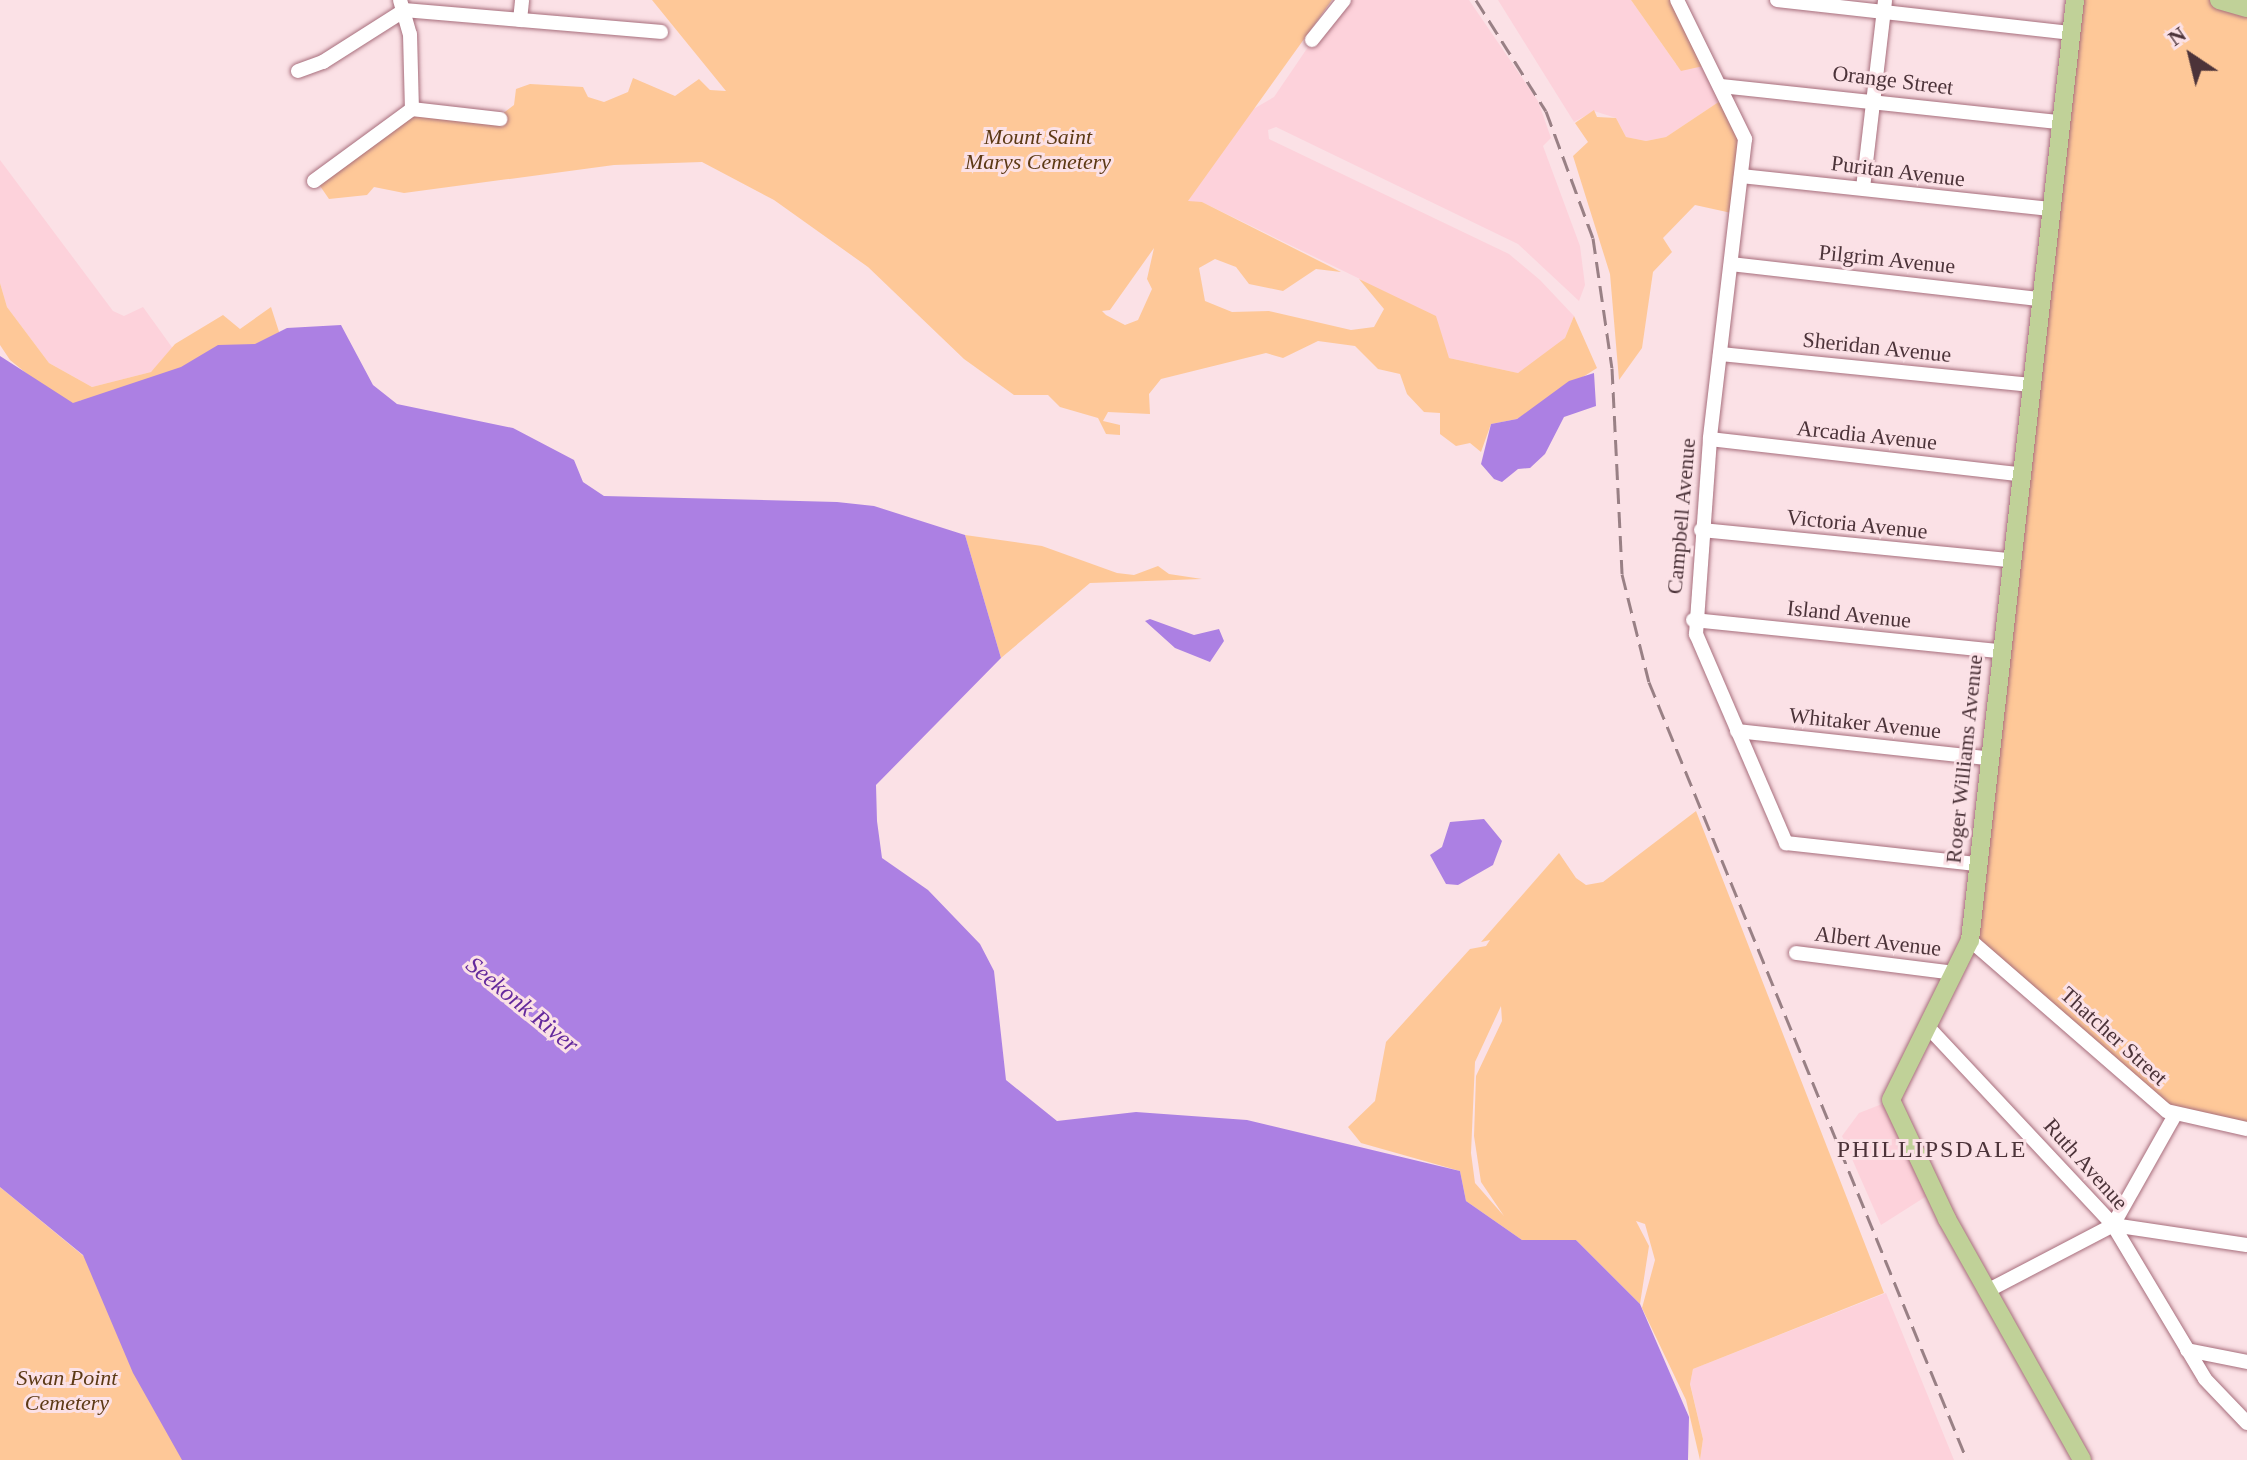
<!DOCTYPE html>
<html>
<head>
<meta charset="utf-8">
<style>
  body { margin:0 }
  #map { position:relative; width:2247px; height:1460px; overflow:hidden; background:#fbe1e6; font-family:"Times New Roman",serif }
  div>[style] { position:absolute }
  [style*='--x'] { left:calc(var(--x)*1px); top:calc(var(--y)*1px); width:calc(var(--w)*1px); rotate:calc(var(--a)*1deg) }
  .built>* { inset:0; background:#fdd2db }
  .green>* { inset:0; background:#fec898 }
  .water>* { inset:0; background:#ac80e3 }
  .roads { filter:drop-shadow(0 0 2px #a76e7c) drop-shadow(0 0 2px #a76e7c) }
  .minor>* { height:14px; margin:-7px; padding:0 7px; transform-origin:7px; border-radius:7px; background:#fff }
  .major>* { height:18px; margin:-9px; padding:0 9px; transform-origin:9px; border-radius:9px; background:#c0d198 }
  .rail>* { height:3px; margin-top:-1.5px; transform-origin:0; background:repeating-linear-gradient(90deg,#998085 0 16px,transparent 0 24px) }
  span { translate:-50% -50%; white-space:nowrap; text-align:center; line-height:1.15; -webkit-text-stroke:6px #fbe1e6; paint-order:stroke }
  .street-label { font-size:22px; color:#4c3339 }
  .park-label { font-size:22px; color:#5c3915; font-style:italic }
  .water-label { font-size:24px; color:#64299c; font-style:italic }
  .neighbourhood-label { font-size:24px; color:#4c3339; letter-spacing:2px }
  .north { position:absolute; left:2151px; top:16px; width:80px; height:80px; -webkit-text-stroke:6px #fbe1e6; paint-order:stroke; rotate:325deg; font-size:22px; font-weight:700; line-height:32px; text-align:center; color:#4c3339 }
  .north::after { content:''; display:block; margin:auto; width:28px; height:36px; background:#4c3339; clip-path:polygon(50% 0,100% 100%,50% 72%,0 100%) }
</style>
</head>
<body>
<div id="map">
  <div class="built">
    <div style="clip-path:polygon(1340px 0,1469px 0,1538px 101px,1551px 138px,1543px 146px,1580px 246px,1585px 285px,1579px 301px,1518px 244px,1276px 127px,1268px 130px,1269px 139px,1509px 254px,1540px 280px,1574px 316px,1565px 338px,1536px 365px,1518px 373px,1449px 358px,1360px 279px,1202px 202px,1181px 202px,1229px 123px,1274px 97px)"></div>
    <div style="clip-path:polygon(1498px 0,1631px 0,1676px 64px,1708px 65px,1723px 99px,1666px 137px,1646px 141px,1626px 137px,1616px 118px,1594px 111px,1574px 122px)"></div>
    <div style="clip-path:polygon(0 160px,113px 311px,124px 316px,143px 307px,174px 350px,151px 372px,92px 387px,49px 363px,7px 307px,0 283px)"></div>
    <div style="clip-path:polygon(1882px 1104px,1933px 1192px,1881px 1225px,1842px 1136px,1859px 1113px)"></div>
    <div style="clip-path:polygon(1886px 1293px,1954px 1460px,1700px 1460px,1703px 1439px,1690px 1383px,1693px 1369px)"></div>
  </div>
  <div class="green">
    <div style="clip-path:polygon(evenodd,652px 0,1332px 0,1188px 201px,1202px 202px,1341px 272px,1316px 269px,1283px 291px,1249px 284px,1236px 267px,1215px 259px,1199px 268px,1205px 301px,1232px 312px,1269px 311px,1351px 330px,1374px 327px,1384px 309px,1359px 279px,1436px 316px,1449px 358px,1518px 373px,1565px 338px,1574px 316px,1597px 368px,1517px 419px,1491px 424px,1481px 452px,1470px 443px,1456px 446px,1440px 434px,1440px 413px,1424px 412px,1407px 394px,1400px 374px,1378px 369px,1355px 346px,1318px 341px,1283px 358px,1266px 353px,1161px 379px,1149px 394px,1150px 414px,1108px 412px,1103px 421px,1120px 425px,1120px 435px,1106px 434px,1098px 418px,1060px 407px,1048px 395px,1014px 395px,964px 359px,868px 267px,774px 200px,702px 162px,614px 165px,404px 193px,374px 187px,367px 195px,329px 199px,318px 183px,412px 112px,497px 118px,514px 105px,516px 89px,530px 84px,583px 87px,588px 97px,604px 102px,628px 92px,633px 78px,675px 96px,699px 79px,710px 90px,726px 91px,652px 0,1154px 248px,1147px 279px,1152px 289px,1138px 320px,1125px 325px,1106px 315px,1102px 311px,1110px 310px,1154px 248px)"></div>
    <div style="clip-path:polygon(1631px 0,1679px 0,1708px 65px,1681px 71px)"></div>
    <div style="clip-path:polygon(2078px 0,2224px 0,2247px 8px,2247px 1135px,2175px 1120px,1972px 943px)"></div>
    <div style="clip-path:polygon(1723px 99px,1744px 137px,1736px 214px,1695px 205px,1663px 238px,1672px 252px,1653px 272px,1642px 348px,1619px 380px,1610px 274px,1573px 156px,1588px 142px,1575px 123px,1594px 110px,1597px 117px,1616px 118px,1626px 137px,1646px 141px,1666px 137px)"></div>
    <div style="clip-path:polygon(0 283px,7px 307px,49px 363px,92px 387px,151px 372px,175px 344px,223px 315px,240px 329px,271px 307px,282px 341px,97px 415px,81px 400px,71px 410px,10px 360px,0 345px)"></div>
    <div style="clip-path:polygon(965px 535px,1042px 546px,1117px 573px,1134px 575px,1158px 566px,1169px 574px,1202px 579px,1090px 583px,1001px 658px)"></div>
    <div style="clip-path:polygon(evenodd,1696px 811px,1884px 1293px,1693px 1369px,1690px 1384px,1703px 1439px,1700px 1460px,1686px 1400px,1642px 1308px,1655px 1260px,1645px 1224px,1636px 1221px,1649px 1246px,1640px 1304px,1576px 1240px,1522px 1240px,1466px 1201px,1460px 1171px,1361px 1143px,1348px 1127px,1375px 1101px,1386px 1042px,1470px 949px,1486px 946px,1490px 940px,1481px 942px,1559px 853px,1576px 878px,1586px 885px,1603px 882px,1696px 811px,1501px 1006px,1502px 1021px,1476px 1076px,1474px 1136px,1481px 1182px,1504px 1216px,1475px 1183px,1471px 1153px,1475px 1062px,1501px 1006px)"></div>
    <div style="clip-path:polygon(0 1187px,86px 1258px,201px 1460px,0 1460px)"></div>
  </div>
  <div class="water">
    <div style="clip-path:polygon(341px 325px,373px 385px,397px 404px,513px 428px,574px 460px,583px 482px,604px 496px,837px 502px,874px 506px,965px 535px,1001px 658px,876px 785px,877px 821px,882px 858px,928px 890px,980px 944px,994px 971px,1006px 1080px,1057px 1121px,1136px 1112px,1247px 1120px,1460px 1171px,1466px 1201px,1522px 1240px,1576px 1240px,1640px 1304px,1689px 1417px,1688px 1460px,182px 1460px,133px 1373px,83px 1255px,0 1187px,0 356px,73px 403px,181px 367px,218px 345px,255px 344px,287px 328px)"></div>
    <div style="clip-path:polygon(1594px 373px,1596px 406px,1564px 417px,1545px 454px,1530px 468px,1518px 469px,1502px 482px,1494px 479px,1481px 464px,1491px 424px,1517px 419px,1569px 381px)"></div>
    <div style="clip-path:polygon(1150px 619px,1194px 635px,1219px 629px,1224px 641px,1210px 662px,1175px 648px,1145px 621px)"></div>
    <div style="clip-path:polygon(1484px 819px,1502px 841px,1493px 865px,1458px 885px,1446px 884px,1430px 855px,1442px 847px,1450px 822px)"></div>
  </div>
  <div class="roads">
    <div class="minor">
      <div style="--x:400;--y:0;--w:35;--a:74"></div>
      <div style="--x:410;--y:34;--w:75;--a:88.5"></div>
      <div style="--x:1677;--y:0;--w:155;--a:63.9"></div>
      <div style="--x:1745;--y:139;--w:302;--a:96.7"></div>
      <div style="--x:1710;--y:439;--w:196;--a:94.1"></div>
      <div style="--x:1696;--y:634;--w:228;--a:66.7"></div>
      <div style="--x:1786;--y:843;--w:191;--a:6.3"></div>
      <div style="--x:1777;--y:0;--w:297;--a:6.4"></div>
      <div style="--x:520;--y:20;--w:20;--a:-84"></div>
      <div style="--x:1312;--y:40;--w:51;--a:-51.3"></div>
      <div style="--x:298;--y:71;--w:27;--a:-20"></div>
      <div style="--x:323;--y:62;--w:97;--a:-32.4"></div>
      <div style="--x:405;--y:10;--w:257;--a:4.9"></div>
      <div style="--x:1721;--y:86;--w:341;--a:6.1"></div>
      <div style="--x:1741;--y:176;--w:311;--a:6.1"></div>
      <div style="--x:314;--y:181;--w:122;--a:-36.3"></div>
      <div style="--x:412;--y:109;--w:89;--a:6.5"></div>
      <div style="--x:1863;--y:188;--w:189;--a:-83.3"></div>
      <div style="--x:1731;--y:264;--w:309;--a:6.5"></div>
      <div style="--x:1720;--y:354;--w:311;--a:5.7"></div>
      <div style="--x:1710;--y:439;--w:311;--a:6.5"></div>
      <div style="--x:1701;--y:530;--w:309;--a:5.6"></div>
      <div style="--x:1693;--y:620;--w:309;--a:5.8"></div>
      <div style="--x:1737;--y:731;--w:251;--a:6.2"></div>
      <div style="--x:1970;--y:940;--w:261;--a:41"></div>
      <div style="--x:2167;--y:1111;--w:82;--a:12.7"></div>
      <div style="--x:1796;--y:953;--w:159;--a:7.2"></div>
      <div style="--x:1928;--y:1027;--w:271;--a:46.9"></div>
      <div style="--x:2113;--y:1225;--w:179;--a:59.1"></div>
      <div style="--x:2205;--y:1379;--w:61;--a:46.3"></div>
      <div style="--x:2113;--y:1225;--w:135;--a:8.5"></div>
      <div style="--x:1987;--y:1291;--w:142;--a:-27.6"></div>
      <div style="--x:2113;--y:1225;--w:126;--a:-60.6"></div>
      <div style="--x:2187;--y:1350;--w:61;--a:11.3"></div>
    </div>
    <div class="major">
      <div style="--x:2075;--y:0;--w:946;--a:96.37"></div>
      <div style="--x:1970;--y:940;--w:178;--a:116.3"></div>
      <div style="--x:1891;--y:1100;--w:132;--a:64.8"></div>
      <div style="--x:1947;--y:1219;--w:276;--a:60.7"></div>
      <div style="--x:2219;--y:0;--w:29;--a:16"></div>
    </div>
  </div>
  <div class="rail">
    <div style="--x:1476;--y:0;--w:131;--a:57.8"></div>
    <div style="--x:1546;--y:111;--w:135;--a:69.7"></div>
    <div style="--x:1593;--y:238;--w:131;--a:81.7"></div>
    <div style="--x:1612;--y:368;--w:206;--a:87.2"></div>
    <div style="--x:1622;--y:574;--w:111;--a:76"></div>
    <div style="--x:1649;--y:682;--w:840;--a:67.77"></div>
  </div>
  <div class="street-label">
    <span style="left:1893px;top:80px;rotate:7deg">Orange Street</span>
    <span style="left:1898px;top:171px;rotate:7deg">Puritan Avenue</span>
    <span style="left:1887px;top:259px;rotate:6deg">Pilgrim Avenue</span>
    <span style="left:1877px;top:347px;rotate:6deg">Sheridan Avenue</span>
    <span style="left:1867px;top:435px;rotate:6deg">Arcadia Avenue</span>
    <span style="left:1681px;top:516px;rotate:-85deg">Campbell Avenue</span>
    <span style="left:1857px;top:524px;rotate:6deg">Victoria Avenue</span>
    <span style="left:1849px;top:614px;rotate:6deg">Island Avenue</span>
    <span style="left:1865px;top:723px;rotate:6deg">Whitaker Avenue</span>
    <span style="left:1964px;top:759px;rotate:-84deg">Roger Williams Avenue</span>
    <span style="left:1878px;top:941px;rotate:7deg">Albert Avenue</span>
    <span style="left:2114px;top:1036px;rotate:42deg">Thatcher Street</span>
    <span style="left:2086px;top:1164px;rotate:48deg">Ruth Avenue</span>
  </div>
  <div class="park-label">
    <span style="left:1038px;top:149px">Mount Saint<br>Marys Cemetery</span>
    <span style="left:67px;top:1390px">Swan Point<br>Cemetery</span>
  </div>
  <div class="water-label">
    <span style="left:522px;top:1005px;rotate:39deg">Seekonk River</span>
  </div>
  <div class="neighbourhood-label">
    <span style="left:1932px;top:1150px">PHILLIPSDALE</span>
  </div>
  <div class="north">N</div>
</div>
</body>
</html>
